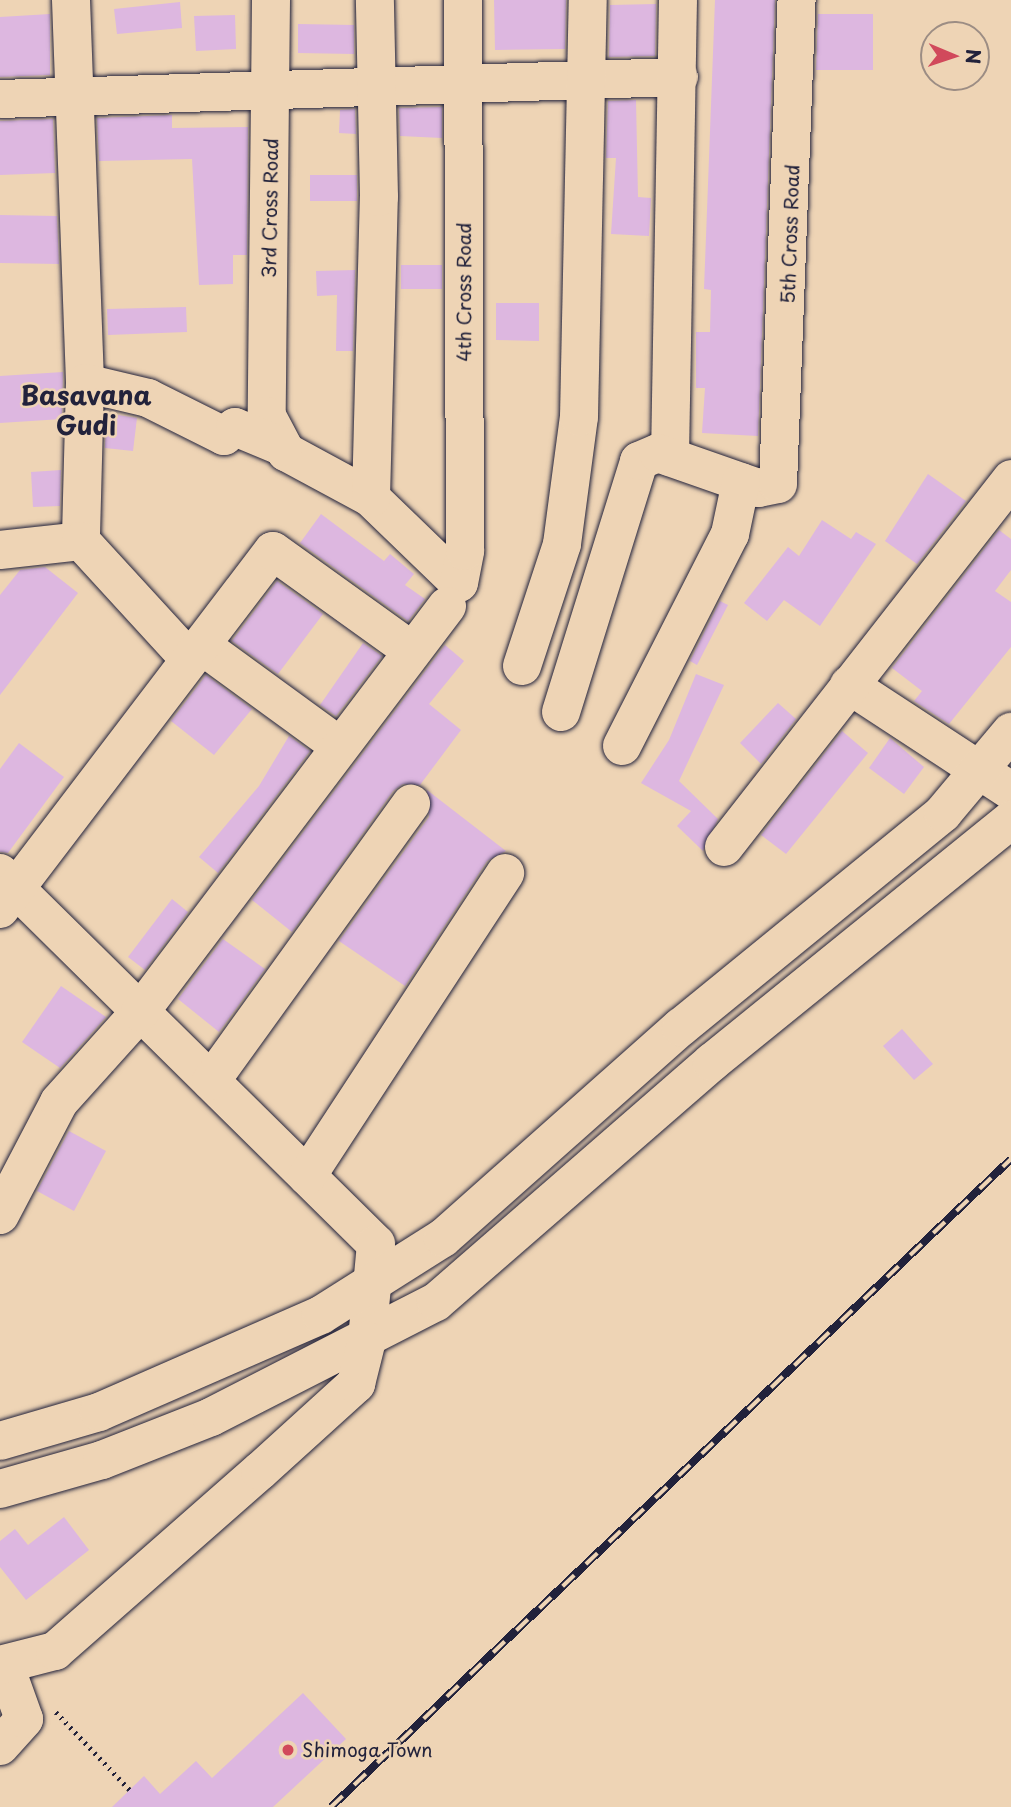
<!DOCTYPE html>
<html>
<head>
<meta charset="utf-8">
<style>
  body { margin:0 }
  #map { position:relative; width:1011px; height:1807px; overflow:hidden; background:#eed4b5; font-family:"Playpen Sans",sans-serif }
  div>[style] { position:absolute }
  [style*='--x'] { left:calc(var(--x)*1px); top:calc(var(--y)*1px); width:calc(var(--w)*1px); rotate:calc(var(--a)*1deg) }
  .building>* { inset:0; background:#ddb7e0 }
  .path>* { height:4.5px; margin-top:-2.25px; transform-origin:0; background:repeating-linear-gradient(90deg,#22223b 0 2px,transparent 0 7px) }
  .roads { filter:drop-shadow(0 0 2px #22223b) drop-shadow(0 0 2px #22223b) }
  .minor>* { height:38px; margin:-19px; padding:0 19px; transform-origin:19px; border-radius:19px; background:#eed4b5 }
  .major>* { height:38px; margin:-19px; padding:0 19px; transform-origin:19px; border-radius:19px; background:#eed4b5 }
  .rail>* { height:8px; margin-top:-4px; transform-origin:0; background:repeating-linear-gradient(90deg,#eed4b5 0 16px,#22223b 0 32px); box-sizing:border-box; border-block:2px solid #22223b }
  .dots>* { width:19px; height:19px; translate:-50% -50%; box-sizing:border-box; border:4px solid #eed4b5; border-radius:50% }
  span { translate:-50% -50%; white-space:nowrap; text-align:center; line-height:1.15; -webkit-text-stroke:5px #eed4b5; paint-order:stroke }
  .street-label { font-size:19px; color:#22223b }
  .poi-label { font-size:19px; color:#22223b }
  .left { translate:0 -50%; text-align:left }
  .district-label { font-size:26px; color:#22223b; font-weight:700 }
  .north { position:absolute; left:920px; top:21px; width:70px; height:70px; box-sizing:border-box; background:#eed4b5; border:2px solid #9c8d84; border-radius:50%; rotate:92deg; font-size:19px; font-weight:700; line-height:28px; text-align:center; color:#22223b }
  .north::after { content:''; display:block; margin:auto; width:24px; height:32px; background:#d1495b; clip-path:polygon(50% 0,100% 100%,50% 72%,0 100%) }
</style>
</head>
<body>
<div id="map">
  <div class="building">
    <div style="clip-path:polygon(494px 0,566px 0,565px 49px,495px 50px)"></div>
    <div style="clip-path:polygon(715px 0,775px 0,758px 436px,702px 433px,705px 388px,696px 388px,696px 332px,710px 332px,711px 290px,704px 289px)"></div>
    <div style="clip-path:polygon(180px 2px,182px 28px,117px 34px,114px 9px)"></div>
    <div style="clip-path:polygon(656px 4px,655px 56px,609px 57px,610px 5px)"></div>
    <div style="clip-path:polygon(50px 14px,50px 75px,0 77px,0 17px)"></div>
    <div style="clip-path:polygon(818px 14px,873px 14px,873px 70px,816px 70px)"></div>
    <div style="clip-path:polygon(235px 15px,236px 49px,196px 51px,194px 16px)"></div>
    <div style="clip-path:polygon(298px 24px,354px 25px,354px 54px,298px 53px)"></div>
    <div style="clip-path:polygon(636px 100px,638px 197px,651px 198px,649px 236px,611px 234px,616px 158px,606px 158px,608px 101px)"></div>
    <div style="clip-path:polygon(442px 107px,442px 138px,400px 136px,399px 108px)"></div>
    <div style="clip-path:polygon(355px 109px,356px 134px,339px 133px,340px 110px)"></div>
    <div style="clip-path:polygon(172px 115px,172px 128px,248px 127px,247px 255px,233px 255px,233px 284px,199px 285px,192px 159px,99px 161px,97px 118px)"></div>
    <div style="clip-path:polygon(53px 119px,55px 173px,0 175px,0 121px)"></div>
    <div style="clip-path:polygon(310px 175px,357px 175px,357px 201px,310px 201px)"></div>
    <div style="clip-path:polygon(0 215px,57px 216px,59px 264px,0 263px)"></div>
    <div style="clip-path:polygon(401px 265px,442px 265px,442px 289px,401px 289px)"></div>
    <div style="clip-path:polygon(355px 270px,353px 351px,336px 351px,337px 295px,317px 296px,316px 271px)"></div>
    <div style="clip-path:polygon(496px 303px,539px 303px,539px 341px,496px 340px)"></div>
    <div style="clip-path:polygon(186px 307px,187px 332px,108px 335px,107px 309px)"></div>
    <div style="clip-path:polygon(63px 372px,62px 419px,0 423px,0 376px)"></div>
    <div style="clip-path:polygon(106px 413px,137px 418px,133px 451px,105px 448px)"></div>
    <div style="clip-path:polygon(61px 470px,60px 506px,33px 507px,31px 472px)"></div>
    <div style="clip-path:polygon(928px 474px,966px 501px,917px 564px,885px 541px)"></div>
    <div style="clip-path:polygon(321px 514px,384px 561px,390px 554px,414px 574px,405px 585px,425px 599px,408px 621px,300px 543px)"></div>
    <div style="clip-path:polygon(822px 520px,851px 539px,856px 532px,876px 544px,820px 626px,784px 600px,767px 621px,744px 603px,788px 547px,799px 556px)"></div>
    <div style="clip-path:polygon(999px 530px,1011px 539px,1011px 570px,995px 591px,1011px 602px,1011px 647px,949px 724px,914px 701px,922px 691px,892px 668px)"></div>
    <div style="clip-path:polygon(45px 567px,78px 593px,0 695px,0 595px,20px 570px)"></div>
    <div style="clip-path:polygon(277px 581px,323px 614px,278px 674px,232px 641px)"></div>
    <div style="clip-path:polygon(720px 601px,728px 605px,697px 665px,690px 661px)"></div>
    <div style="clip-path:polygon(363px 643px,382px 656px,336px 716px,320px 705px)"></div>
    <div style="clip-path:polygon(445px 645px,464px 661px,429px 704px,461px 730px,420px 785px,403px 784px,393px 791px,292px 932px,252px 900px)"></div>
    <div style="clip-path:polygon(696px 674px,724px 685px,679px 781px,718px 819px,703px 851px,677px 826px,691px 811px,641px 783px,669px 740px)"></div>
    <div style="clip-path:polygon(206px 675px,252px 709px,214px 755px,171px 721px)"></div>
    <div style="clip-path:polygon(778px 703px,796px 719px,761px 764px,740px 743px)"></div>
    <div style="clip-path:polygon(842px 731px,868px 753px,786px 854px,761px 835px)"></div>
    <div style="clip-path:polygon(289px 736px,310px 751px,218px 873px,199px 857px,259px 786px)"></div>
    <div style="clip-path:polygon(890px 738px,924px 767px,904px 794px,869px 768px)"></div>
    <div style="clip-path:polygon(19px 743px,64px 777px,8px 853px,0 852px,0 769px)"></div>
    <div style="clip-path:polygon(427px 790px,506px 851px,487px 861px,405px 986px,339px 941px,429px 817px)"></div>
    <div style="clip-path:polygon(172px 899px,188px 912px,145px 970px,128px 957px)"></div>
    <div style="clip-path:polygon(223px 939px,265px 969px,219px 1032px,178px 999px)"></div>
    <div style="clip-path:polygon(61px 986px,106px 1017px,60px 1068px,22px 1042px)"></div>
    <div style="clip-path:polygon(902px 1029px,933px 1064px,914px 1080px,883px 1046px)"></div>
    <div style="clip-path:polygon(69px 1131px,106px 1151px,74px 1211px,37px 1191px)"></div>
    <div style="clip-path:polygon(64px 1517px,89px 1550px,26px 1600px,0 1567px,0 1541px,15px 1529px,28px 1545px)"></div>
    <div style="clip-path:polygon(303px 1693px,346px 1739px,273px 1807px,112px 1807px,144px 1776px,160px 1794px,196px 1761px,212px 1778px)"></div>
  </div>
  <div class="path">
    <div style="--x:56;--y:1712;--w:108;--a:46.5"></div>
  </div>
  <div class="roads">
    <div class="minor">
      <div style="--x:71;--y:0;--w:383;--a:87.9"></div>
      <div style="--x:85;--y:383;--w:158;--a:91.5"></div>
      <div style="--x:271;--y:0;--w:416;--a:90.6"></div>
      <div style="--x:267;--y:416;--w:41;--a:62.2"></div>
      <div style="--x:286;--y:452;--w:97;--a:28.4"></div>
      <div style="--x:371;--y:498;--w:122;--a:44"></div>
      <div style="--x:0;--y:99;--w:679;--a:-1.86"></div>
      <div style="--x:85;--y:383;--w:65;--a:13.4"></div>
      <div style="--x:148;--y:398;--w:85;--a:26.6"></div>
      <div style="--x:224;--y:436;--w:14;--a:-39"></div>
      <div style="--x:235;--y:427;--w:52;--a:22.6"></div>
      <div style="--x:670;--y:457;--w:457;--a:-89"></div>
      <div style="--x:371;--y:498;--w:301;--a:-88.5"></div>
      <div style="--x:379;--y:197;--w:197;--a:-91.2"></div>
      <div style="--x:0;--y:550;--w:81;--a:-6.3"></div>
      <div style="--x:81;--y:541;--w:160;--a:47.5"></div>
      <div style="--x:459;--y:583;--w:33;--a:-79"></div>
      <div style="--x:465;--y:551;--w:551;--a:-90.21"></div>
      <div style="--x:201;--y:645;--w:170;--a:36.1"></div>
      <div style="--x:522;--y:666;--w:128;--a:-71.8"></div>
      <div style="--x:562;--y:544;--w:128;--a:-82.4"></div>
      <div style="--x:579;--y:417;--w:417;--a:-88.8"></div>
      <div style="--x:849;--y:685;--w:194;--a:33.2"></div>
      <div style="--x:561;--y:712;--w:263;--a:-72.7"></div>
      <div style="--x:639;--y:461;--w:21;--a:-23"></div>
      <div style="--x:658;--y:453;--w:106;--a:19.3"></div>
      <div style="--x:758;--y:488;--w:20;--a:-11"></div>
      <div style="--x:778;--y:484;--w:484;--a:-87.8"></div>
      <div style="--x:622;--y:746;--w:238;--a:-63"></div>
      <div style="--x:730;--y:534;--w:53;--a:-78.1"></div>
      <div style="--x:724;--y:847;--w:467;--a:-52"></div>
      <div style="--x:0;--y:873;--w:528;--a:44.62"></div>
      <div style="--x:376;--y:1244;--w:96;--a:95.4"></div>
      <div style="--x:0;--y:909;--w:450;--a:-52.7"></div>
      <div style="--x:273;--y:551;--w:171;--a:35.7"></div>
      <div style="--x:211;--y:1081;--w:342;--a:-54.2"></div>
      <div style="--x:307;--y:1176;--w:362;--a:-56.8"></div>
      <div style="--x:0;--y:1215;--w:127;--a:-62.4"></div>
      <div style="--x:59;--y:1102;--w:121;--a:-48"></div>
      <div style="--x:140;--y:1012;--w:509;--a:-52.9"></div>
      <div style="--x:0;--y:1746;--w:36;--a:-48"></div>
      <div style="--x:24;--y:1719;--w:56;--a:-109.7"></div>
    </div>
    <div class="major">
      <div style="--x:0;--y:1441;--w:103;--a:-16.3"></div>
      <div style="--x:99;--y:1412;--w:242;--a:-23.6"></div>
      <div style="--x:321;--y:1315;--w:144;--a:-32.3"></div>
      <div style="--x:443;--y:1238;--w:318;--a:-41.6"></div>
      <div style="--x:681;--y:1027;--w:338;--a:-39.2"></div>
      <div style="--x:943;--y:813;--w:106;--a:-50"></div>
      <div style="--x:0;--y:1489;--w:106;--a:-15.9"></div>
      <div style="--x:102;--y:1460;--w:117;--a:-21.5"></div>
      <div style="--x:211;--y:1417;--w:253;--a:-27.1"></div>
      <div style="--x:436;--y:1302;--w:366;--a:-41"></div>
      <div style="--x:712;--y:1062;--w:385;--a:-39"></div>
      <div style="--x:0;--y:1665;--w:57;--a:-14.3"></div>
      <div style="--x:55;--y:1651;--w:273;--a:-41.3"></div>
      <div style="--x:260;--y:1471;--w:130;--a:-42.2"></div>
      <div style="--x:356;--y:1384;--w:45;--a:-76"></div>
    </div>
  </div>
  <div class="rail">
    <div style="--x:331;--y:1807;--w:939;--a:-43.62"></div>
  </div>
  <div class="dots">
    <div style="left:288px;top:1750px;background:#d1495b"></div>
  </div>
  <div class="street-label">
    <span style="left:270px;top:208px;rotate:-89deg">3rd Cross Road</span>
    <span style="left:790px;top:234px;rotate:-88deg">5th Cross Road</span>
    <span style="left:464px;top:292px;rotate:-90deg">4th Cross Road</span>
  </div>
  <div class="poi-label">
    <span class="left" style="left:302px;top:1750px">Shimoga Town</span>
  </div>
  <div class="district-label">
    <span style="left:86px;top:410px">Basavana<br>Gudi</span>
  </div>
  <div class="north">N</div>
</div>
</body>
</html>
